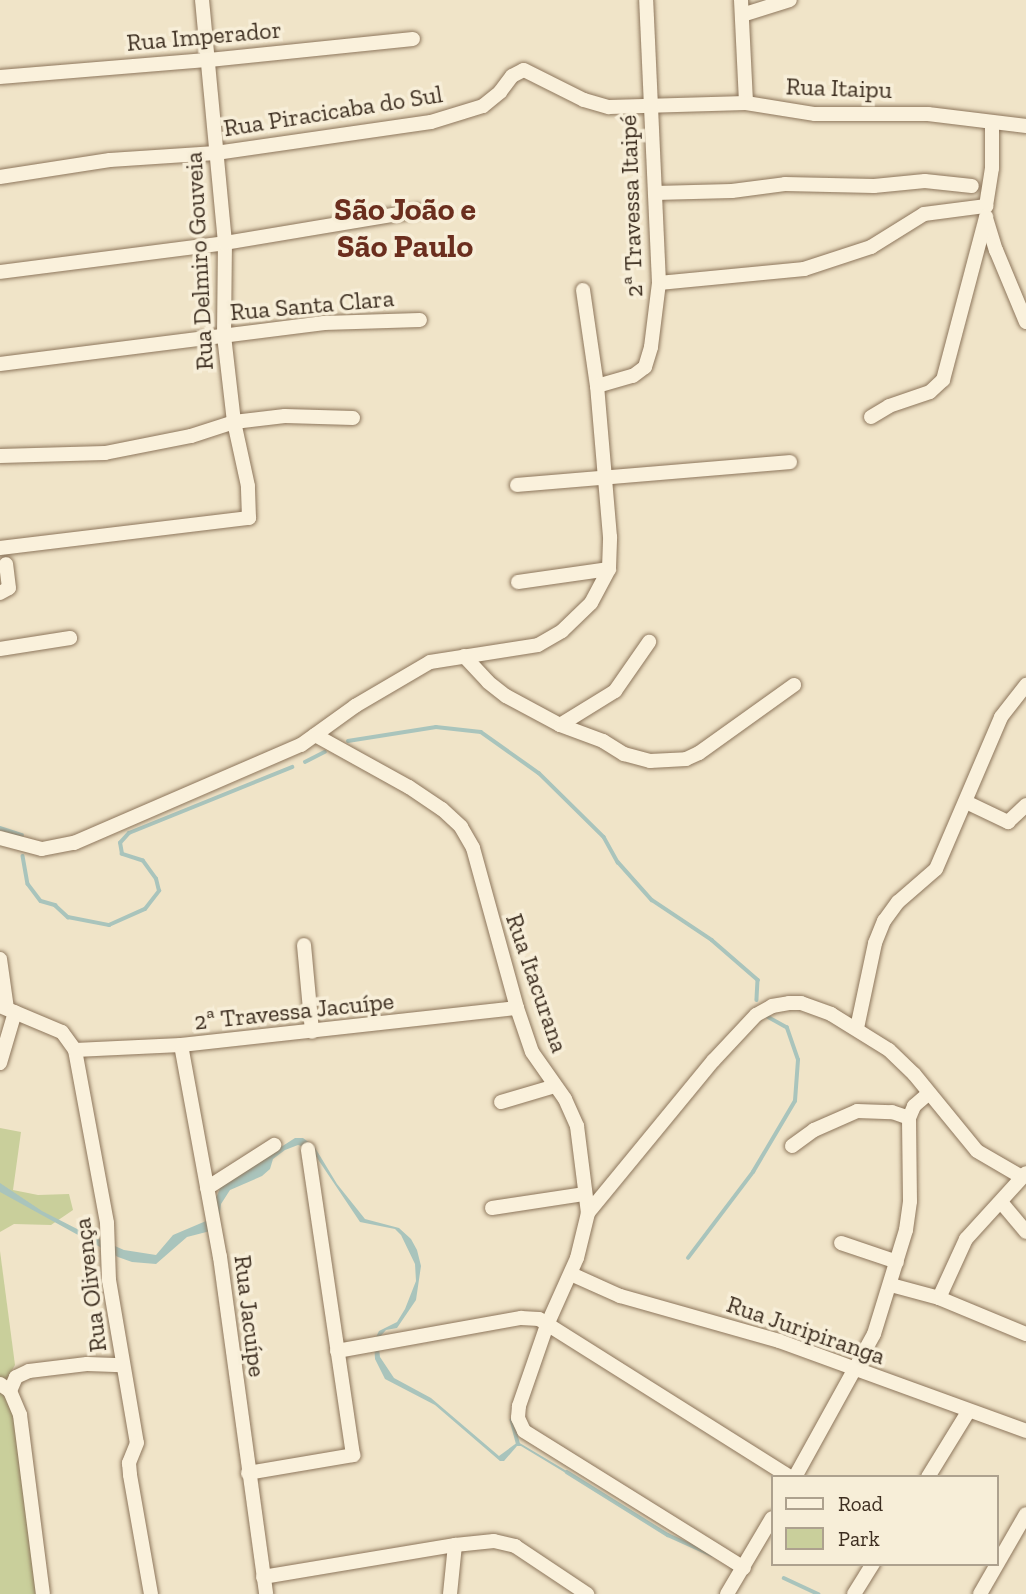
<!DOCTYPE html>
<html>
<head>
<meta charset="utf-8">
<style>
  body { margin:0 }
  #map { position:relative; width:1026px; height:1594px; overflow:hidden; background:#f0e4c8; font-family:"Zilla Slab",serif }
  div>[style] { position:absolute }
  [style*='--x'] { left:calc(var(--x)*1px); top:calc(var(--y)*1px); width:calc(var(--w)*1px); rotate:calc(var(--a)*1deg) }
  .green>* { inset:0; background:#c9cf9b }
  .water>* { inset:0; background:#a9c4bc }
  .stream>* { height:3.5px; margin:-1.75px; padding:0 1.75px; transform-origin:1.75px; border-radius:1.75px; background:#a9c4bc }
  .roads { filter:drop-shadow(0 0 2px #8d765c) drop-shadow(0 0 2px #8d765c) }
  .minor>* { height:14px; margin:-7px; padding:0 7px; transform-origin:7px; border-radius:7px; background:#faf1dc }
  span { translate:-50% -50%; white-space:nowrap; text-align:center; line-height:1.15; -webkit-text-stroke:7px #f7eed8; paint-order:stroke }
  .street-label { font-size:24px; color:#3d2e20 }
  .district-label { font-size:32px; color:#6b2e1e; font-weight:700 }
  .legend { position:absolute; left:771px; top:1475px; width:228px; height:91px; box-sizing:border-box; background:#f7eed8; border:2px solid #ada18e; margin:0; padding:9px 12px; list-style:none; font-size:21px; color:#3d2e20 }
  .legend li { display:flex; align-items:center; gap:14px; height:35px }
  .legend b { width:35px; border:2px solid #ada18e }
</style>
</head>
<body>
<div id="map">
  <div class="green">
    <div style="clip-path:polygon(0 1128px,21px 1132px,13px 1190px,38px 1195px,69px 1194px,73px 1210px,51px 1225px,14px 1224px,0 1232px)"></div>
    <div style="clip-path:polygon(0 1251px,15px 1365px,4px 1384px,0 1380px)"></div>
    <div style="clip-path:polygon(0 1389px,16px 1413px,39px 1594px,0 1594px)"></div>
  </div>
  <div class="water">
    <div style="clip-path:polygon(295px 1138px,303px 1138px,314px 1146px,337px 1184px,365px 1219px,399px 1228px,411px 1239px,417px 1250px,421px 1266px,416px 1300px,397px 1328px,386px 1330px,378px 1339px,380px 1357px,394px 1378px,431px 1398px,499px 1456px,518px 1442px,570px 1473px,569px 1475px,521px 1446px,517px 1446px,504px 1461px,500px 1461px,435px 1405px,385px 1379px,375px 1359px,374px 1341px,379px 1331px,397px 1322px,405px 1309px,416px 1281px,415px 1264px,401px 1235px,395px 1229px,360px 1222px,311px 1149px,298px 1145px,285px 1150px,273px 1159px,270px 1169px,262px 1176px,230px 1190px,221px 1204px,218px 1229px,187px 1237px,156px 1264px,132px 1262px,118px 1257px,0 1192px,0 1183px,42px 1211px,85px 1233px,124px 1250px,156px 1255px,173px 1235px,206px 1221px,221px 1186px)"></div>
  </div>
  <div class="stream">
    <div style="--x:348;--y:741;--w:89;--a:-9"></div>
    <div style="--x:436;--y:727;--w:45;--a:6.3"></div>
    <div style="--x:481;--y:732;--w:71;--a:35.3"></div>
    <div style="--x:539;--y:773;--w:91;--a:44.6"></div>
    <div style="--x:604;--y:837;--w:29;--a:61"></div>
    <div style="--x:618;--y:862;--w:51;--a:48.2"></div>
    <div style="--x:652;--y:900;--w:72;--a:33.7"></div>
    <div style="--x:712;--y:940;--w:61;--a:41"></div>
    <div style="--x:758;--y:980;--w:20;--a:93"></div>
    <div style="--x:305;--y:762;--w:22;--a:-27"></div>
    <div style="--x:0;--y:828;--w:23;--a:18"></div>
    <div style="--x:23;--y:856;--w:28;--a:80"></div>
    <div style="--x:28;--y:884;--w:21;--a:53"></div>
    <div style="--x:41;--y:901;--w:15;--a:16"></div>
    <div style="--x:55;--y:905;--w:18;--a:43"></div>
    <div style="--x:68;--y:917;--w:42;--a:11"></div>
    <div style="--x:109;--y:925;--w:39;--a:-24"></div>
    <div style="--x:145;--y:909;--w:23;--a:-52"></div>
    <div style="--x:159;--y:891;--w:12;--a:-104"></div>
    <div style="--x:156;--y:879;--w:22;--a:-126"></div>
    <div style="--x:143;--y:861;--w:22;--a:-162"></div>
    <div style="--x:122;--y:854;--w:11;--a:-100"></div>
    <div style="--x:120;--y:843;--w:13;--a:-48"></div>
    <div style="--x:129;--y:833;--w:176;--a:-22"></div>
    <div style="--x:688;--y:1258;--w:108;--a:-52.9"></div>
    <div style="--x:753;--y:1172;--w:82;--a:-59.4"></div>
    <div style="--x:795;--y:1101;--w:41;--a:-85.8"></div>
    <div style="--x:798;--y:1060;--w:34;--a:-109"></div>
    <div style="--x:787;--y:1028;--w:21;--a:-151"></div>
    <div style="--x:512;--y:1420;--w:24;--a:75"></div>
    <div style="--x:567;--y:1472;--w:119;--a:32"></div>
    <div style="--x:668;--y:1535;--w:48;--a:24.4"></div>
    <div style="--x:784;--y:1578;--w:38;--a:25"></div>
  </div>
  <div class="roads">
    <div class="minor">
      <div style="--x:741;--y:0;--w:103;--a:87.2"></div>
      <div style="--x:742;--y:15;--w:50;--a:-17.4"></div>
      <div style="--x:0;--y:77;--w:210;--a:-4.7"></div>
      <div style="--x:209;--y:60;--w:205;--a:-5.9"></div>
      <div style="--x:0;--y:177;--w:111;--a:-8.8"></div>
      <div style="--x:110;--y:160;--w:106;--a:-3.8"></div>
      <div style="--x:216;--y:153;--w:217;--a:-8.2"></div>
      <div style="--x:431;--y:122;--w:54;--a:-17.1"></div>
      <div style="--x:483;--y:106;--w:22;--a:-39"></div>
      <div style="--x:500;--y:92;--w:20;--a:-53"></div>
      <div style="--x:512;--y:76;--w:13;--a:-27"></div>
      <div style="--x:524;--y:70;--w:67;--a:26.6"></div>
      <div style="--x:584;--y:100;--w:26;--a:16"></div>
      <div style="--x:609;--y:107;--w:137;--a:-1.7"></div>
      <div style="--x:746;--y:103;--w:70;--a:9.1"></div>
      <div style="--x:815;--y:114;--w:113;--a:0"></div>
      <div style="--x:928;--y:114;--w:99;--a:7"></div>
      <div style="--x:655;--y:193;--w:77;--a:-1.5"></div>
      <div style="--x:732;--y:191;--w:53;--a:-7.5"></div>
      <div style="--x:785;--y:184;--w:89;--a:1.3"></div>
      <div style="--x:874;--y:186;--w:51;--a:-5.6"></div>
      <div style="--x:925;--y:181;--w:47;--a:6.1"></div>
      <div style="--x:986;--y:218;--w:34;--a:73"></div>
      <div style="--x:996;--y:250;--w:78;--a:67.4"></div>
      <div style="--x:0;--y:272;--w:227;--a:-7.3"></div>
      <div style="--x:225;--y:243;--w:195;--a:-9.5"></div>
      <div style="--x:659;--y:283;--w:146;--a:-5.5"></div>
      <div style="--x:804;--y:269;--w:71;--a:-18.2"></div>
      <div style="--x:871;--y:247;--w:62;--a:-31.9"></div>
      <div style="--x:924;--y:214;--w:63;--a:-7.4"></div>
      <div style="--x:986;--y:206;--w:38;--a:-81"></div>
      <div style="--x:992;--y:168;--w:45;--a:-90"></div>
      <div style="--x:583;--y:290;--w:97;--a:81.7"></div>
      <div style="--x:0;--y:364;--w:327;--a:-7.2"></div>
      <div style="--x:324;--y:323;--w:96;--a:-1.8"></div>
      <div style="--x:871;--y:417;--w:21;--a:-31"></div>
      <div style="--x:889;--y:406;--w:43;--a:-18.9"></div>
      <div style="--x:930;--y:392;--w:18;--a:-43"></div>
      <div style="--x:943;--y:380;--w:169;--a:-75.2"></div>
      <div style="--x:0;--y:456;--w:105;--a:-1.6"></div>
      <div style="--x:105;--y:453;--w:88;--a:-11.2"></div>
      <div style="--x:191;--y:436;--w:45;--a:-18"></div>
      <div style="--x:234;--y:422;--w:51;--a:-6.7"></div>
      <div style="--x:285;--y:416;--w:68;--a:1.7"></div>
      <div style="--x:517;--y:485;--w:274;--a:-4.8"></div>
      <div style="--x:0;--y:548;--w:251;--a:-6.9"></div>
      <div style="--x:249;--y:518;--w:32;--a:-92"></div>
      <div style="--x:248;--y:486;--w:66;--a:-102.3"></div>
      <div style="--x:234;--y:422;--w:88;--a:-96.6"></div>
      <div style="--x:224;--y:335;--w:92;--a:-89.4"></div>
      <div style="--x:225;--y:243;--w:244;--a:-95.4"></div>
      <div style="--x:518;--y:582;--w:92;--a:-8.1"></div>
      <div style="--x:0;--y:593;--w:10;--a:-29"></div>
      <div style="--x:9;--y:588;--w:24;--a:-97"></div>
      <div style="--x:0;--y:649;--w:71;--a:-8.9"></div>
      <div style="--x:464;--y:656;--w:35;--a:47"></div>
      <div style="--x:488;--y:682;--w:23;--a:38"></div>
      <div style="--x:506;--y:696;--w:61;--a:28.2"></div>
      <div style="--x:560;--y:725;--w:46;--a:20.4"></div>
      <div style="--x:603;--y:741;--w:25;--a:32"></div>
      <div style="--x:624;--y:754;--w:27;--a:15"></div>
      <div style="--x:650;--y:761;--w:36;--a:-3"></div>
      <div style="--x:686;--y:759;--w:14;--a:-25"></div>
      <div style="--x:699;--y:753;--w:117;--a:-35.6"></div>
      <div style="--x:560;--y:725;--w:65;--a:-31.7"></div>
      <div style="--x:615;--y:691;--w:60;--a:-55.2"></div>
      <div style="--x:315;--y:735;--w:107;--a:29"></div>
      <div style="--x:409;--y:787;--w:40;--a:34"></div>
      <div style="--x:442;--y:809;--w:26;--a:43"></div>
      <div style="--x:461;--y:827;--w:24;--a:60"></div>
      <div style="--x:473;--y:848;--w:166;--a:74.6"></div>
      <div style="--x:517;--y:1008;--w:46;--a:71.2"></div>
      <div style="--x:532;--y:1052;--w:57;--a:54.9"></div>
      <div style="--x:565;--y:1099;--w:30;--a:66"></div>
      <div style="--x:577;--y:1126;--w:88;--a:82.8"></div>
      <div style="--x:588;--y:1213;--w:46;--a:103.7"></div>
      <div style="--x:577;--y:1258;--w:73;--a:114.1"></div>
      <div style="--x:547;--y:1325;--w:86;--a:109.1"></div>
      <div style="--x:519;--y:1406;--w:12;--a:95"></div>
      <div style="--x:518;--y:1418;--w:14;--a:65"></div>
      <div style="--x:524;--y:1431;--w:259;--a:31.9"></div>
      <div style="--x:966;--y:802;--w:47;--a:25.5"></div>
      <div style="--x:1008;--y:822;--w:25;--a:-43"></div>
      <div style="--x:0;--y:838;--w:43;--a:14.7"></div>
      <div style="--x:42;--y:849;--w:33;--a:-11"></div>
      <div style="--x:74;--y:843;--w:247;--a:-23.4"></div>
      <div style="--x:301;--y:745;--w:67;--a:-35.8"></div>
      <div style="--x:355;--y:706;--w:87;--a:-30.4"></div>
      <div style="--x:430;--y:662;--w:109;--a:-8.9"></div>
      <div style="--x:538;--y:645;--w:28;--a:-30"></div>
      <div style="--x:562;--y:631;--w:40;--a:-44"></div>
      <div style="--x:591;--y:603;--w:38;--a:-62"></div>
      <div style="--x:609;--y:569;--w:32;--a:-88"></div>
      <div style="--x:610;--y:537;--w:152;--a:-94.9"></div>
      <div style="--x:597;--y:386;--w:37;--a:-16"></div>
      <div style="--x:633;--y:376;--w:15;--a:-37"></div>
      <div style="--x:645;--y:367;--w:21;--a:-73"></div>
      <div style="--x:651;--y:347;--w:64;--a:-82.9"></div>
      <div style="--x:659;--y:283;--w:283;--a:-92.6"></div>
      <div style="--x:304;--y:945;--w:87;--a:84.7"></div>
      <div style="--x:0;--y:959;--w:50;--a:82"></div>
      <div style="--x:0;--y:1006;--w:67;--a:22.8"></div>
      <div style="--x:62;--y:1032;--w:22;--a:54"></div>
      <div style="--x:75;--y:1050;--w:176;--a:79.5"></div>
      <div style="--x:107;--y:1223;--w:57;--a:88"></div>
      <div style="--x:109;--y:1280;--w:165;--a:80.3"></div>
      <div style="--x:137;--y:1443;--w:22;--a:112"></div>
      <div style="--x:129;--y:1463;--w:12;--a:85"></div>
      <div style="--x:130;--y:1475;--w:121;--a:80"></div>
      <div style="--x:857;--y:1028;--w:87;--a:-78"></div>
      <div style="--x:875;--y:943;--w:24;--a:-68"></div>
      <div style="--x:884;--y:921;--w:24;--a:-54"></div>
      <div style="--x:898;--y:902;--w:50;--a:-41"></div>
      <div style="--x:936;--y:869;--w:165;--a:-66.8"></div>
      <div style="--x:1001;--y:717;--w:41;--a:-52"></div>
      <div style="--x:181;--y:1045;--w:216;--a:79.6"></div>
      <div style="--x:220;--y:1257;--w:340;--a:82.2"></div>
      <div style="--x:75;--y:1050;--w:106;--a:-2.7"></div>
      <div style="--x:181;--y:1045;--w:338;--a:-6.3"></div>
      <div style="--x:0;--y:1063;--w:53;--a:-73.6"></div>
      <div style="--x:501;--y:1102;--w:56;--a:-16.5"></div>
      <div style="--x:792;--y:1146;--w:27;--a:-36"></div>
      <div style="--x:814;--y:1130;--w:47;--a:-23.8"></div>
      <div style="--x:857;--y:1111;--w:35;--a:2"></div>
      <div style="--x:892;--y:1112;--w:18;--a:19"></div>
      <div style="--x:207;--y:1188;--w:80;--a:-32.7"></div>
      <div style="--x:1001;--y:1202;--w:39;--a:50"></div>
      <div style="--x:492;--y:1208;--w:94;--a:-8.6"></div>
      <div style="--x:588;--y:1213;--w:197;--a:-50.6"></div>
      <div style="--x:713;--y:1061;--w:63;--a:-46.9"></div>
      <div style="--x:756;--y:1015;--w:18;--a:-29"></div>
      <div style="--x:772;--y:1006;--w:17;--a:-10"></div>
      <div style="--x:789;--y:1003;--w:12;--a:0"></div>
      <div style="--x:801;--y:1003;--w:32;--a:20"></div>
      <div style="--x:831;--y:1014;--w:68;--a:31.8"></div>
      <div style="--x:889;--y:1050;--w:35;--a:44"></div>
      <div style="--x:914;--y:1074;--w:99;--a:50.7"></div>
      <div style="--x:977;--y:1151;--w:50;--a:30.2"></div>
      <div style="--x:841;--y:1243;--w:59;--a:18.7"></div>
      <div style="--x:571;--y:1274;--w:54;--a:24.2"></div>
      <div style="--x:620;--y:1296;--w:165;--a:15.8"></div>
      <div style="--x:779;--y:1341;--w:263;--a:20"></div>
      <div style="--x:891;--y:1285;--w:50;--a:15.2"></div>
      <div style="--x:939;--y:1298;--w:94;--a:22.5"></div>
      <div style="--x:939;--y:1298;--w:65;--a:-65.4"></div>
      <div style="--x:966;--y:1239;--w:89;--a:-47.7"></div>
      <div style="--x:337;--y:1351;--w:187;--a:-10.2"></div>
      <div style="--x:521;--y:1318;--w:18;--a:3"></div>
      <div style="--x:539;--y:1319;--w:297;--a:32.2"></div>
      <div style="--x:0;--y:1384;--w:12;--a:35"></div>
      <div style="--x:10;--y:1391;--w:26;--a:67"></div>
      <div style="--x:20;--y:1415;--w:180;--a:82.7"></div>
      <div style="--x:10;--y:1391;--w:15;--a:-67"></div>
      <div style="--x:16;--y:1377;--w:14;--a:-25"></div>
      <div style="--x:29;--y:1371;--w:58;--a:-6.9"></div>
      <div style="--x:87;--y:1364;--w:35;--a:2"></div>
      <div style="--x:248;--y:1473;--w:107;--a:-9.7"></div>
      <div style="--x:353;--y:1455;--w:309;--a:-98.4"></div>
      <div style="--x:795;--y:1477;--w:163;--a:-61.1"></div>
      <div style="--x:874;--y:1334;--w:109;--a:-72.9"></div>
      <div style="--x:906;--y:1230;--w:29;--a:-82"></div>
      <div style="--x:910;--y:1201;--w:83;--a:-90.7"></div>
      <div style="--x:909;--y:1118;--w:13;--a:-67"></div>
      <div style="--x:914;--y:1106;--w:18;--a:-41"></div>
      <div style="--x:928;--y:1477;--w:76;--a:-58.4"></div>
      <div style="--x:263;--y:1577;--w:195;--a:-9.5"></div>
      <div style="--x:455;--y:1545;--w:39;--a:-6"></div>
      <div style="--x:494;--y:1541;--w:22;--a:13"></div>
      <div style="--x:515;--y:1546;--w:87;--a:33.7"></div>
      <div style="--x:450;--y:1594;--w:49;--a:-84.2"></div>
      <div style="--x:727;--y:1594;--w:88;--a:-59.4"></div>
      <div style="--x:854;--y:1594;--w:36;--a:-58"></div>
      <div style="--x:980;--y:1594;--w:92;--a:-60.1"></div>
    </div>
  </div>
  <div class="street-label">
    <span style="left:204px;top:36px;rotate:-5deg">Rua Imperador</span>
    <span style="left:839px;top:88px;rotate:2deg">Rua Itaipu</span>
    <span style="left:333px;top:111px;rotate:-9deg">Rua Piracicaba do Sul</span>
    <span style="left:631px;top:206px;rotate:-92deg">2ª Travessa Itaipé</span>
    <span style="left:199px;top:261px;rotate:-93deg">Rua Delmiro Gouveia</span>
    <span style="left:312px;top:305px;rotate:-5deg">Rua Santa Clara</span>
    <span style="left:537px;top:983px;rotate:71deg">Rua Itacurana</span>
    <span style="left:294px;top:1011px;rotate:-6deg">2ª Travessa Jacuípe</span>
    <span style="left:90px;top:1285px;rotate:-97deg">Rua Olivença</span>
    <span style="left:250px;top:1316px;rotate:83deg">Rua Jacuípe</span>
    <span style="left:806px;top:1330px;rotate:19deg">Rua Juripiranga</span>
  </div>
  <div class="district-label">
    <span style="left:405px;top:228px">São João e<br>São Paulo</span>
  </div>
  <ul class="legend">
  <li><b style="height:9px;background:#faf1dc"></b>Road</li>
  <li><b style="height:19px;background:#c9cf9b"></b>Park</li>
  </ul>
</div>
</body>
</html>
